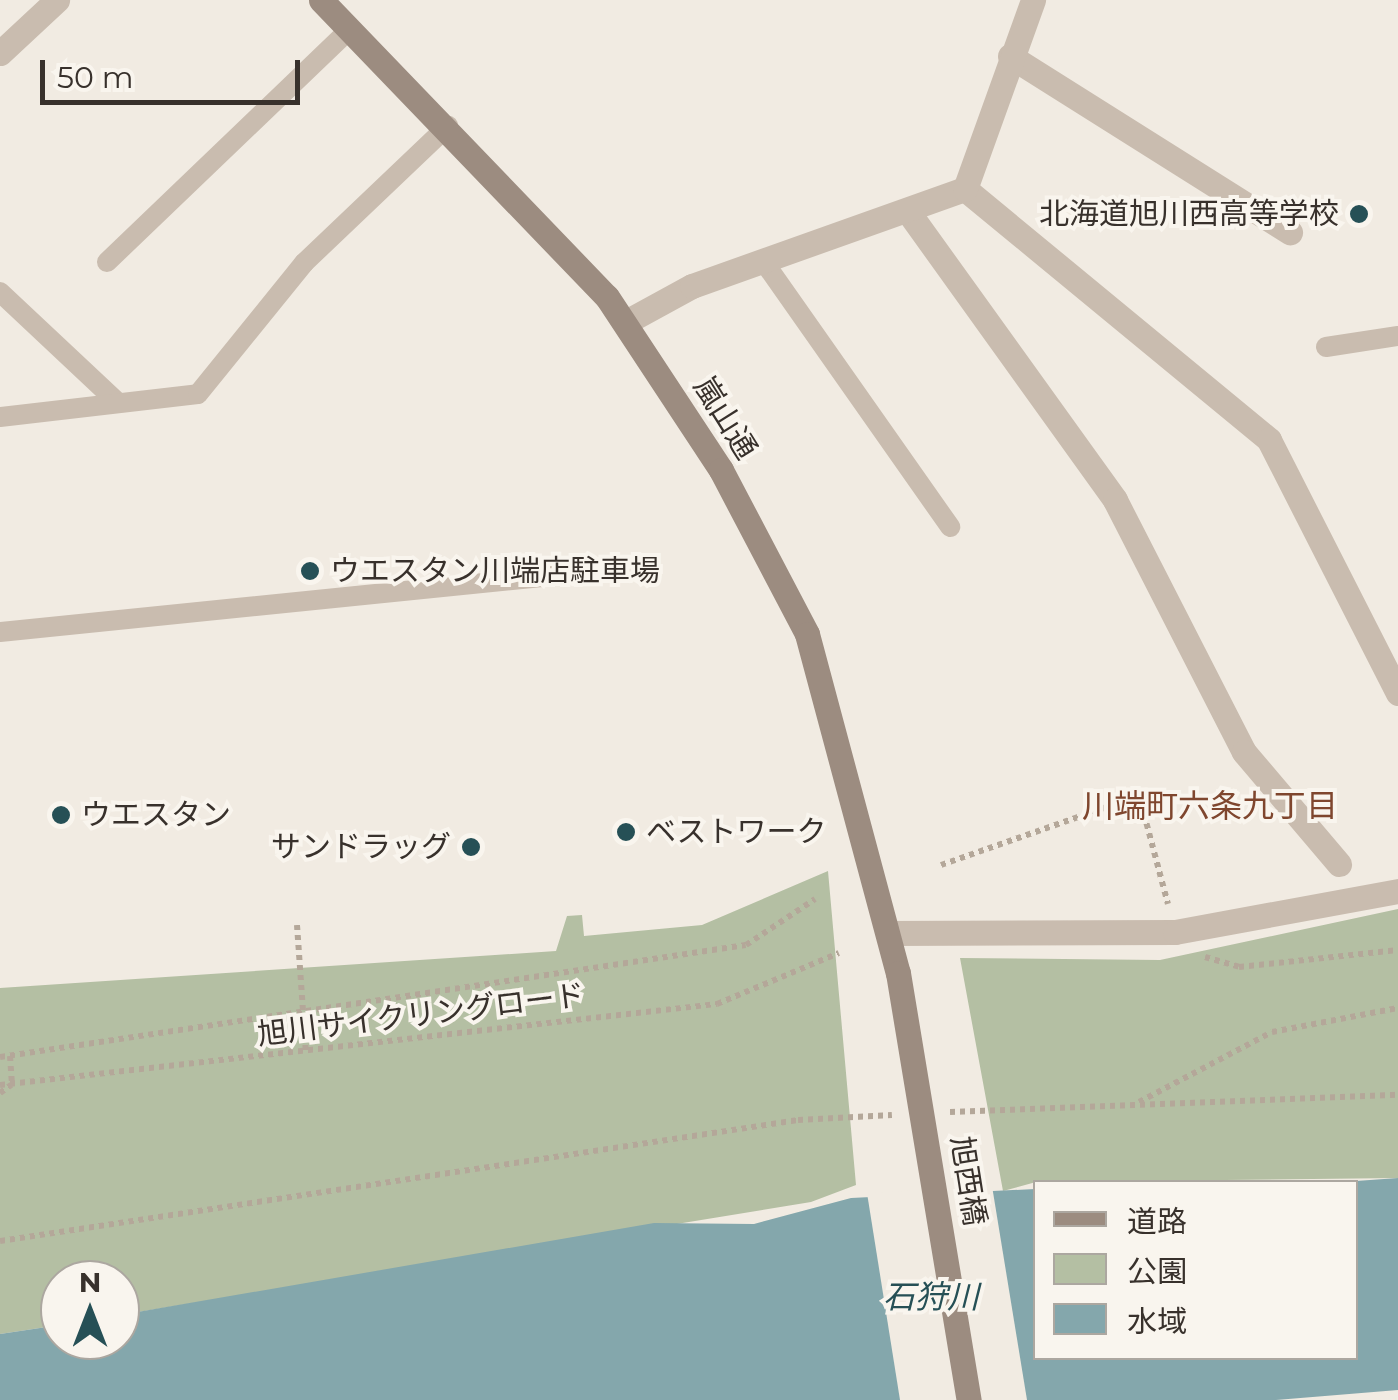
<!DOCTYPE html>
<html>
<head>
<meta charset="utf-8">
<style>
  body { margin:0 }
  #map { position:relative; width:1398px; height:1400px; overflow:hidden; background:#f1ebe2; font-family:Montserrat,"Noto Sans JP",sans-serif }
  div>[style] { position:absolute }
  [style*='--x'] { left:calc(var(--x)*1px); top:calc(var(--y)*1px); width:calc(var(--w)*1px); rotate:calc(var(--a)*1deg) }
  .green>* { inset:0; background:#b4bfa3 }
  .water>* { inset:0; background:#84a7ac }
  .pier>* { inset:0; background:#f1ebe2 }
  .path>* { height:6px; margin-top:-3px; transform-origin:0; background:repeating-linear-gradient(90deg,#b4a799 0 5px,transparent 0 10px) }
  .lane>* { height:20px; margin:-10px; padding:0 10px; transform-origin:10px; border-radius:10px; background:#c9bcaf }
  .street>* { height:25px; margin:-12.5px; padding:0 12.5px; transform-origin:12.5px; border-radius:12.5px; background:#c9bcaf }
  .secondary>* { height:25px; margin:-12.5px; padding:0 12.5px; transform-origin:12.5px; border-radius:12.5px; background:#9c8c80 }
  .secondary-bridge>* { height:25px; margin:-12.5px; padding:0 12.5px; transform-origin:12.5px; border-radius:12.5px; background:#9c8c80 }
  .dots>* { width:28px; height:28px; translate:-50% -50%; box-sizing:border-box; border:5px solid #f9f5ee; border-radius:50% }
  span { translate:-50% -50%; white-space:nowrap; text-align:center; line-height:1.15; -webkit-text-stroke:8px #f9f5ee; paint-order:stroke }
  .poi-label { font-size:30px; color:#38312c }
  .right { translate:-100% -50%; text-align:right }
  .left { translate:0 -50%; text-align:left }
  .street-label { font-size:30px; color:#38312c }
  .neighbourhood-label { font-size:32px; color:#7f462e }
  .water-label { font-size:32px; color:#265056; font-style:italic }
  .legend { position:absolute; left:1033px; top:1180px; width:325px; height:180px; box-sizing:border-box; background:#f9f5ee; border:2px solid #aca7a0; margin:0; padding:12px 18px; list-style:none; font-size:30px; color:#38312c }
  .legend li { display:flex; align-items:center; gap:20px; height:50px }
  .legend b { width:50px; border:2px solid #aca7a0 }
  .north { position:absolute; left:40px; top:1260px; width:100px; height:100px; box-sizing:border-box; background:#f9f5ee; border:2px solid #aca7a0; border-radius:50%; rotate:0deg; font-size:28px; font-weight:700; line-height:40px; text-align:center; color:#38312c }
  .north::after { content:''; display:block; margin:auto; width:35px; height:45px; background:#265056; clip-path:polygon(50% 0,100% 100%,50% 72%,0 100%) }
  .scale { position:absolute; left:40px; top:60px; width:260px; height:45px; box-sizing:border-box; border:5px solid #38312c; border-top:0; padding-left:12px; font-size:30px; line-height:35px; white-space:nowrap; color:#38312c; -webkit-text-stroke:8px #f9f5ee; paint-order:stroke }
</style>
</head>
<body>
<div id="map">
  <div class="green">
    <div style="clip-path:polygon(828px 871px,856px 1185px,811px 1202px,120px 1315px,120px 1280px,60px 1280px,60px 1325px,0 1334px,0 988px,556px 951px,567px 916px,582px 915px,584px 936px,702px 925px)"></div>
    <div style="clip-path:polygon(1398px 909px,1398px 1178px,1036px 1182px,1003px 1191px,960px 958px,1160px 960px)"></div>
  </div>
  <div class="water">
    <div style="clip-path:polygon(1398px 1178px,1398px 1390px,1276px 1400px,0 1400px,0 1334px,60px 1325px,60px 1340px,120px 1340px,120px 1315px,654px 1223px,754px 1224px,851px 1198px,1035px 1189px,1036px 1358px,1356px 1358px,1356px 1182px,1342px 1182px)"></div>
  </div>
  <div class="pier">
    <div style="clip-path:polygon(992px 1186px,1027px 1400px,900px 1400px,867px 1193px)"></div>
  </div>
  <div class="path">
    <div style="--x:941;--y:865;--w:197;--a:-19.3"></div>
    <div style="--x:1127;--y:800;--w:22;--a:39"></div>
    <div style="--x:1144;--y:814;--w:93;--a:75.1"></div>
    <div style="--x:297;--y:925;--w:129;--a:86"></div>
    <div style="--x:1205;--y:957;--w:35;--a:16"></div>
    <div style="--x:1239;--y:967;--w:160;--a:-6.1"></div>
    <div style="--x:10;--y:1056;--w:28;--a:86"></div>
    <div style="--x:0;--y:1057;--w:754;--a:-8.54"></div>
    <div style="--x:746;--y:945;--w:83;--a:-33.7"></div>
    <div style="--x:0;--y:1085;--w:722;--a:-6.45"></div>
    <div style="--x:717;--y:1004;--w:132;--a:-22.7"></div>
    <div style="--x:0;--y:1093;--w:14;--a:-36"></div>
    <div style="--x:1139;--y:1102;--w:150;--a:-27.8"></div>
    <div style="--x:1272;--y:1032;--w:128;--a:-10.8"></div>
    <div style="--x:950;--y:1112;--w:448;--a:-2.2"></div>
    <div style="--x:0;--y:1241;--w:807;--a:-8.62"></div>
    <div style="--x:798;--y:1120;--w:94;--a:-3"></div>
  </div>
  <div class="lane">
    <div style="--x:107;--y:262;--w:337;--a:-43.8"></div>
    <div style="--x:764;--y:262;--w:324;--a:54.9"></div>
    <div style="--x:0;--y:292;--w:162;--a:43.2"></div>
    <div style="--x:1326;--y:347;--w:73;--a:-8.7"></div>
    <div style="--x:0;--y:417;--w:199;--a:-6.6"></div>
    <div style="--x:198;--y:394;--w:169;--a:-51"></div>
    <div style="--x:304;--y:263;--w:199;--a:-43.6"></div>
    <div style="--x:0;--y:632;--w:575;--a:-5.79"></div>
  </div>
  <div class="street">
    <div style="--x:0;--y:53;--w:78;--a:-42.9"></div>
    <div style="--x:1010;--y:56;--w:331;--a:32.2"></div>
    <div style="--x:965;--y:189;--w:394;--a:39.5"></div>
    <div style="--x:1269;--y:440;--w:284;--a:63"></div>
    <div style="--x:909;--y:213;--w:353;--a:54.3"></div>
    <div style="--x:1115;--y:500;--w:283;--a:62.9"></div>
    <div style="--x:1244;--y:752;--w:147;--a:49.7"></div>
    <div style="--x:626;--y:322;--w:75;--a:-28.6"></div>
    <div style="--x:692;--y:286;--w:290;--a:-19.6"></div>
    <div style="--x:965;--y:189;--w:201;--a:-70.2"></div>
    <div style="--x:889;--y:933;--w:286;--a:-0.2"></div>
    <div style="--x:1175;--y:932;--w:227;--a:-10.4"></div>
  </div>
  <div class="secondary">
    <div style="--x:321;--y:0;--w:412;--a:46.1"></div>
    <div style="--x:607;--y:297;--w:207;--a:56.6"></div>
    <div style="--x:721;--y:470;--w:185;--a:62.3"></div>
    <div style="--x:807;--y:634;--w:351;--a:75"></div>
  </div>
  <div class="secondary-bridge">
    <div style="--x:898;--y:973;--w:433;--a:80.6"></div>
  </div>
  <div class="dots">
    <div style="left:1359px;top:214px;background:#265056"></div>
    <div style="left:310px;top:571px;background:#265056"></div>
    <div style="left:61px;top:815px;background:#265056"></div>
    <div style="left:626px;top:832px;background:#265056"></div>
    <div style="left:471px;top:847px;background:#265056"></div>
  </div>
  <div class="poi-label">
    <span class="right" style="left:1339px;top:214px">北海道旭川西高等学校</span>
    <span class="left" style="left:330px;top:571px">ウエスタン川端店駐車場</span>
    <span class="left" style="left:81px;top:815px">ウエスタン</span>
    <span class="left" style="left:646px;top:832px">ベストワーク</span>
    <span class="right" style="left:451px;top:847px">サンドラッグ</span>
  </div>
  <div class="street-label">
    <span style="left:725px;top:418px;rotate:58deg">嵐山通</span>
    <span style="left:421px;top:1015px;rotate:-7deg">旭川サイクリングロード</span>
    <span style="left:968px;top:1181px;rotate:81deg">旭西橋</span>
  </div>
  <div class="neighbourhood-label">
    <span style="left:1210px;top:806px">川端町六条九丁目</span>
  </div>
  <div class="water-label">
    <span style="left:931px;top:1297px">石狩川</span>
  </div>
  <ul class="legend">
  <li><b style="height:12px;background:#9c8c80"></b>道路</li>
  <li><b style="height:28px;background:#b4bfa3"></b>公園</li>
  <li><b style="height:28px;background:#84a7ac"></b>水域</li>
  </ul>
  <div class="north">N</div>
  <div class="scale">50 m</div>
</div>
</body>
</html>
